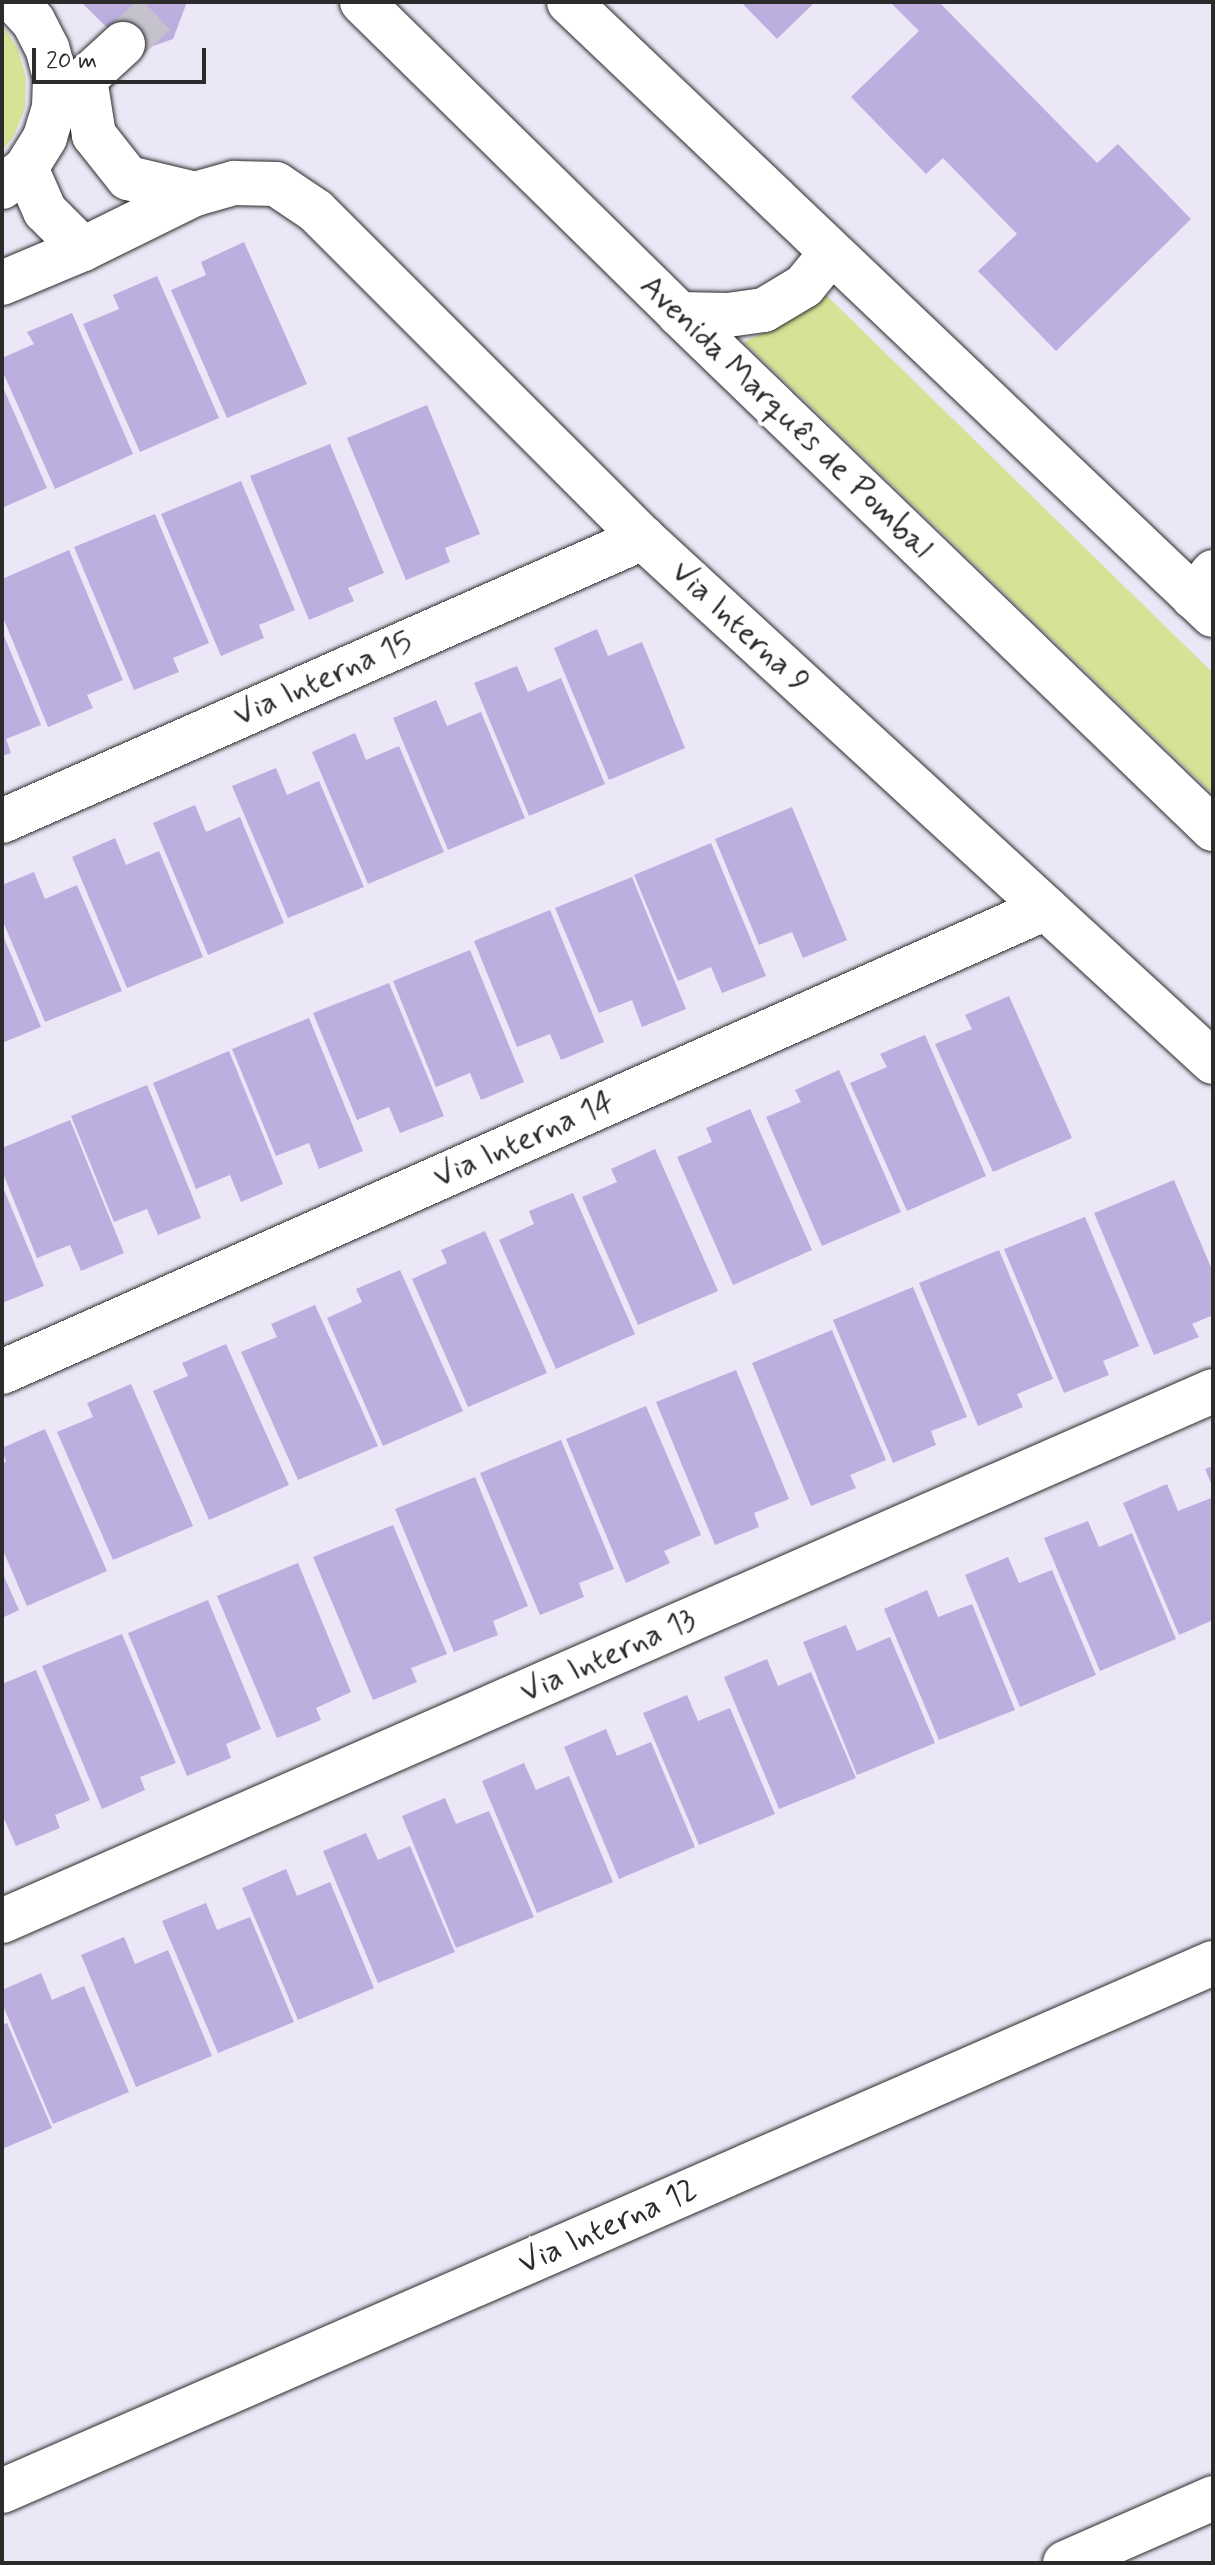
<!DOCTYPE html>
<html>
<head>
<meta charset="utf-8">
<style>
  body { margin:0 }
  #map { position:relative; width:1215px; height:2565px; overflow:hidden; background:#ebe7f6; font-family:Mynerve,sans-serif }
  div>[style] { position:absolute }
  [style*='--x'] { left:calc(var(--x)*1px); top:calc(var(--y)*1px); width:calc(var(--w)*1px); rotate:calc(var(--a)*1deg) }
  .green>* { inset:0; background:#d6e396 }
  .building>* { inset:0; background:#bcafe0 }
  .street-tunnel>* { height:44px; margin-top:-22px; transform-origin:0; background:repeating-linear-gradient(90deg,#c5c1cd 0 44px,transparent 0 66px) }
  .roads { filter:drop-shadow(0 0 2px #2b2b2b) drop-shadow(0 0 2px #2b2b2b) }
  .street>* { height:44px; margin:-22px; padding:0 22px; transform-origin:22px; border-radius:22px; background:#fff }
  .secondary>* { height:44px; margin:-22px; padding:0 22px; transform-origin:22px; border-radius:22px; background:#fff }
  span { translate:-50% -50%; white-space:nowrap; text-align:center; line-height:1.15; -webkit-text-stroke:8px #fff; paint-order:stroke }
  .street-label { font-size:32px; color:#2b2b2b }
  .frame { position:absolute; inset:0; border:4px solid #2b2b2b; pointer-events:none }
  .scale { position:absolute; left:32px; top:48px; width:174px; height:36px; box-sizing:border-box; border:4px solid #2b2b2b; border-top:0; padding-left:10px; font-size:24px; line-height:28px; white-space:nowrap; color:#2b2b2b; -webkit-text-stroke:6px #fff; paint-order:stroke }
</style>
</head>
<body>
<div id="map">
  <div class="green">
    <div style="clip-path:polygon(2px 24px,18px 49px,26px 78px,25px 108px,14px 136px,2px 151px)"></div>
    <div style="clip-path:polygon(824px 293px,1213px 673px,1213px 794px,744px 342px,779px 325px)"></div>
  </div>
  <div class="building">
    <div style="clip-path:polygon(81px 2px,187px 2px,173px 39px,133px 53px)"></div>
    <div style="clip-path:polygon(741px 2px,815px 2px,777px 39px)"></div>
    <div style="clip-path:polygon(890px 2px,939px 2px,1097px 163px,1118px 144px,1191px 219px,1056px 351px,978px 271px,1017px 234px,943px 158px,926px 174px,851px 97px,919px 31px)"></div>
    <div style="clip-path:polygon(244px 242px,307px 384px,227px 418px,171px 290px,206px 275px,201px 262px)"></div>
    <div style="clip-path:polygon(157px 276px,219px 418px,140px 452px,83px 324px,119px 309px,113px 295px)"></div>
    <div style="clip-path:polygon(72px 313px,133px 454px,55px 489px,2px 370px,2px 358px,34px 344px,27px 332px)"></div>
    <div style="clip-path:polygon(2px 385px,47px 488px,2px 508px)"></div>
    <div style="clip-path:polygon(427px 405px,480px 534px,445px 548px,450px 562px,406px 580px,347px 438px)"></div>
    <div style="clip-path:polygon(330px 444px,384px 573px,348px 588px,354px 601px,309px 620px,250px 476px)"></div>
    <div style="clip-path:polygon(241px 481px,295px 610px,259px 625px,264px 638px,221px 656px,161px 514px)"></div>
    <div style="clip-path:polygon(155px 514px,209px 643px,173px 658px,179px 672px,134px 690px,74px 547px)"></div>
    <div style="clip-path:polygon(69px 550px,123px 680px,87px 695px,93px 708px,48px 727px,2px 615px,2px 579px)"></div>
    <div style="clip-path:polygon(597px 629px,608px 656px,642px 642px,685px 748px,609px 780px,554px 648px)"></div>
    <div style="clip-path:polygon(2px 631px,41px 725px,6px 739px,11px 753px,2px 756px)"></div>
    <div style="clip-path:polygon(517px 666px,528px 692px,561px 678px,605px 784px,529px 816px,474px 683px)"></div>
    <div style="clip-path:polygon(436px 700px,447px 726px,481px 712px,525px 818px,448px 850px,393px 718px)"></div>
    <div style="clip-path:polygon(355px 733px,366px 760px,399px 746px,444px 852px,368px 884px,312px 752px)"></div>
    <div style="clip-path:polygon(276px 768px,287px 795px,319px 781px,364px 887px,288px 918px,232px 786px)"></div>
    <div style="clip-path:polygon(195px 805px,206px 832px,240px 817px,284px 923px,208px 955px,153px 823px)"></div>
    <div style="clip-path:polygon(792px 807px,847px 940px,803px 958px,792px 932px,759px 945px,715px 839px)"></div>
    <div style="clip-path:polygon(115px 838px,126px 865px,159px 851px,203px 957px,127px 988px,72px 857px)"></div>
    <div style="clip-path:polygon(711px 843px,766px 976px,722px 993px,711px 967px,678px 981px,634px 875px)"></div>
    <div style="clip-path:polygon(34px 872px,45px 899px,77px 885px,122px 991px,45px 1022px,2px 919px,2px 885px)"></div>
    <div style="clip-path:polygon(632px 877px,686px 1009px,642px 1027px,632px 1000px,599px 1013px,555px 908px)"></div>
    <div style="clip-path:polygon(550px 910px,604px 1042px,561px 1060px,550px 1034px,517px 1047px,474px 941px)"></div>
    <div style="clip-path:polygon(2px 933px,41px 1027px,2px 1043px)"></div>
    <div style="clip-path:polygon(470px 950px,524px 1082px,481px 1100px,470px 1073px,436px 1087px,393px 981px)"></div>
    <div style="clip-path:polygon(389px 983px,444px 1116px,400px 1133px,389px 1107px,357px 1120px,313px 1013px)"></div>
    <div style="clip-path:polygon(1009px 996px,1072px 1138px,993px 1172px,935px 1044px,972px 1029px,965px 1015px)"></div>
    <div style="clip-path:polygon(309px 1018px,363px 1151px,319px 1169px,309px 1143px,276px 1156px,232px 1049px)"></div>
    <div style="clip-path:polygon(925px 1035px,986px 1176px,907px 1211px,850px 1083px,887px 1067px,880px 1054px)"></div>
    <div style="clip-path:polygon(229px 1051px,283px 1184px,241px 1202px,230px 1175px,196px 1189px,153px 1083px)"></div>
    <div style="clip-path:polygon(839px 1070px,901px 1212px,822px 1246px,766px 1117px,801px 1102px,795px 1090px)"></div>
    <div style="clip-path:polygon(147px 1085px,201px 1218px,158px 1235px,147px 1209px,114px 1222px,71px 1116px)"></div>
    <div style="clip-path:polygon(750px 1109px,812px 1250px,733px 1285px,677px 1157px,712px 1142px,706px 1128px)"></div>
    <div style="clip-path:polygon(70px 1120px,124px 1253px,81px 1271px,70px 1245px,37px 1258px,2px 1171px,2px 1148px)"></div>
    <div style="clip-path:polygon(655px 1149px,718px 1291px,638px 1325px,582px 1197px,617px 1182px,611px 1169px)"></div>
    <div style="clip-path:polygon(1174px 1180px,1213px 1272px,1213px 1315px,1192px 1324px,1199px 1337px,1154px 1355px,1094px 1213px)"></div>
    <div style="clip-path:polygon(2px 1185px,44px 1286px,2px 1303px)"></div>
    <div style="clip-path:polygon(573px 1193px,635px 1334px,556px 1369px,499px 1240px,534px 1224px,529px 1211px)"></div>
    <div style="clip-path:polygon(1085px 1217px,1139px 1346px,1103px 1361px,1109px 1375px,1064px 1393px,1004px 1249px)"></div>
    <div style="clip-path:polygon(485px 1231px,547px 1373px,468px 1407px,412px 1279px,447px 1263px,441px 1250px)"></div>
    <div style="clip-path:polygon(999px 1250px,1053px 1379px,1017px 1394px,1023px 1407px,978px 1426px,919px 1283px)"></div>
    <div style="clip-path:polygon(400px 1270px,463px 1411px,383px 1446px,327px 1318px,362px 1302px,356px 1289px)"></div>
    <div style="clip-path:polygon(913px 1287px,967px 1417px,931px 1431px,936px 1445px,893px 1463px,833px 1320px)"></div>
    <div style="clip-path:polygon(315px 1305px,378px 1446px,298px 1480px,241px 1352px,277px 1337px,271px 1324px)"></div>
    <div style="clip-path:polygon(832px 1330px,886px 1460px,850px 1475px,856px 1488px,811px 1506px,752px 1363px)"></div>
    <div style="clip-path:polygon(226px 1344px,289px 1485px,209px 1520px,153px 1391px,188px 1376px,182px 1363px)"></div>
    <div style="clip-path:polygon(736px 1370px,789px 1499px,754px 1513px,759px 1527px,715px 1545px,656px 1402px)"></div>
    <div style="clip-path:polygon(131px 1384px,193px 1526px,113px 1560px,57px 1432px,93px 1417px,87px 1403px)"></div>
    <div style="clip-path:polygon(646px 1406px,701px 1535px,664px 1551px,670px 1563px,626px 1583px,566px 1439px)"></div>
    <div style="clip-path:polygon(45px 1429px,107px 1571px,27px 1606px,2px 1548px,2px 1464px,6px 1462px,2px 1448px)"></div>
    <div style="clip-path:polygon(561px 1440px,614px 1569px,579px 1583px,584px 1597px,540px 1615px,480px 1473px)"></div>
    <div style="clip-path:polygon(1213px 1466px,1213px 1488px,1205px 1469px)"></div>
    <div style="clip-path:polygon(475px 1477px,528px 1606px,493px 1621px,498px 1635px,454px 1652px,395px 1509px)"></div>
    <div style="clip-path:polygon(1167px 1484px,1178px 1511px,1211px 1498px,1213px 1502px,1213px 1620px,1179px 1635px,1123px 1503px)"></div>
    <div style="clip-path:polygon(1088px 1521px,1099px 1547px,1132px 1533px,1176px 1639px,1100px 1671px,1044px 1538px)"></div>
    <div style="clip-path:polygon(393px 1525px,447px 1654px,411px 1668px,417px 1682px,373px 1700px,313px 1557px)"></div>
    <div style="clip-path:polygon(1008px 1557px,1019px 1583px,1052px 1570px,1096px 1675px,1020px 1707px,965px 1575px)"></div>
    <div style="clip-path:polygon(298px 1563px,351px 1692px,316px 1708px,321px 1720px,277px 1738px,217px 1596px)"></div>
    <div style="clip-path:polygon(2px 1572px,19px 1610px,2px 1618px)"></div>
    <div style="clip-path:polygon(927px 1590px,938px 1617px,972px 1604px,1015px 1710px,939px 1740px,884px 1609px)"></div>
    <div style="clip-path:polygon(208px 1600px,261px 1729px,226px 1744px,231px 1758px,187px 1776px,128px 1633px)"></div>
    <div style="clip-path:polygon(846px 1625px,857px 1651px,890px 1637px,935px 1743px,857px 1775px,803px 1642px)"></div>
    <div style="clip-path:polygon(122px 1634px,176px 1763px,140px 1777px,145px 1790px,102px 1809px,42px 1666px)"></div>
    <div style="clip-path:polygon(767px 1659px,778px 1686px,811px 1672px,856px 1778px,779px 1809px,724px 1677px)"></div>
    <div style="clip-path:polygon(36px 1670px,90px 1800px,55px 1815px,60px 1828px,16px 1846px,2px 1814px,2px 1684px)"></div>
    <div style="clip-path:polygon(687px 1695px,698px 1721px,730px 1708px,775px 1814px,699px 1845px,643px 1713px)"></div>
    <div style="clip-path:polygon(606px 1729px,617px 1756px,651px 1742px,695px 1847px,619px 1879px,564px 1747px)"></div>
    <div style="clip-path:polygon(524px 1763px,536px 1790px,569px 1776px,613px 1882px,537px 1913px,482px 1781px)"></div>
    <div style="clip-path:polygon(445px 1798px,456px 1824px,489px 1811px,534px 1917px,456px 1948px,402px 1816px)"></div>
    <div style="clip-path:polygon(366px 1833px,378px 1860px,410px 1846px,455px 1952px,378px 1983px,323px 1851px)"></div>
    <div style="clip-path:polygon(286px 1869px,297px 1896px,330px 1882px,374px 1988px,298px 2020px,242px 1888px)"></div>
    <div style="clip-path:polygon(206px 1903px,217px 1930px,250px 1917px,294px 2022px,218px 2053px,162px 1921px)"></div>
    <div style="clip-path:polygon(124px 1937px,135px 1964px,168px 1950px,212px 2056px,136px 2087px,81px 1955px)"></div>
    <div style="clip-path:polygon(41px 1973px,52px 2000px,84px 1986px,129px 2092px,53px 2124px,2px 2003px,2px 1990px)"></div>
    <div style="clip-path:polygon(7px 2023px,52px 2128px,2px 2149px,2px 2025px)"></div>
  </div>
  <div class="street-tunnel">
    <div style="--x:123;--y:44;--w:61;--a:-43.7"></div>
  </div>
  <div class="roads">
    <div class="street">
      <div style="--x:85;--y:79;--w:57;--a:80.9"></div>
      <div style="--x:94;--y:135;--w:55;--a:51.7"></div>
      <div style="--x:128;--y:178;--w:69;--a:13.4"></div>
      <div style="--x:64;--y:98;--w:80;--a:-42.5"></div>
      <div style="--x:26;--y:168;--w:47;--a:66.2"></div>
      <div style="--x:45;--y:211;--w:54;--a:45"></div>
      <div style="--x:2;--y:187;--w:31;--a:-38"></div>
      <div style="--x:26;--y:168;--w:36;--a:-58"></div>
      <div style="--x:45;--y:137;--w:31;--a:-73"></div>
      <div style="--x:54;--y:107;--w:30;--a:-88"></div>
      <div style="--x:55;--y:77;--w:30;--a:-105"></div>
      <div style="--x:47;--y:48;--w:30;--a:-117"></div>
      <div style="--x:33;--y:21;--w:26;--a:-133"></div>
      <div style="--x:2;--y:283;--w:88;--a:-22.8"></div>
      <div style="--x:83;--y:249;--w:125;--a:-26.2"></div>
      <div style="--x:195;--y:194;--w:41;--a:-15.8"></div>
      <div style="--x:234;--y:183;--w:42;--a:1.4"></div>
      <div style="--x:276;--y:184;--w:48;--a:34"></div>
      <div style="--x:316;--y:211;--w:462;--a:45"></div>
      <div style="--x:643;--y:538;--w:774;--a:42.59"></div>
      <div style="--x:1193;--y:597;--w:32;--a:-51"></div>
      <div style="--x:2;--y:821;--w:701;--a:-23.82"></div>
      <div style="--x:2;--y:1372;--w:1142;--a:-23.96"></div>
      <div style="--x:2;--y:1921;--w:1322;--a:-23.64"></div>
      <div style="--x:2;--y:2491;--w:1321;--a:-23.56"></div>
      <div style="--x:1065;--y:2563;--w:162;--a:-23.7"></div>
    </div>
    <div class="secondary">
      <div style="--x:362;--y:2;--w:445;--a:44.5"></div>
      <div style="--x:679;--y:314;--w:742;--a:43.96"></div>
      <div style="--x:569;--y:2;--w:889;--a:43.59"></div>
      <div style="--x:679;--y:314;--w:49;--a:1.2"></div>
      <div style="--x:728;--y:315;--w:36;--a:-8"></div>
      <div style="--x:764;--y:310;--w:47;--a:-31"></div>
      <div style="--x:804;--y:286;--w:43;--a:-50.7"></div>
    </div>
  </div>
  <div class="street-label">
    <span style="left:786px;top:417px;rotate:44deg">Avenida Marquês de Pombal</span>
    <span style="left:740px;top:627px;rotate:43deg">Via Interna 9</span>
    <span style="left:323px;top:679px;rotate:-24deg">Via Interna 15</span>
    <span style="left:524px;top:1140px;rotate:-24deg">Via Interna 14</span>
    <span style="left:608px;top:1656px;rotate:-24deg">Via Interna 13</span>
    <span style="left:608px;top:2227px;rotate:-24deg">Via Interna 12</span>
  </div>
  <div class="frame"></div>
  <div class="scale">20 m</div>
</div>
</body>
</html>
